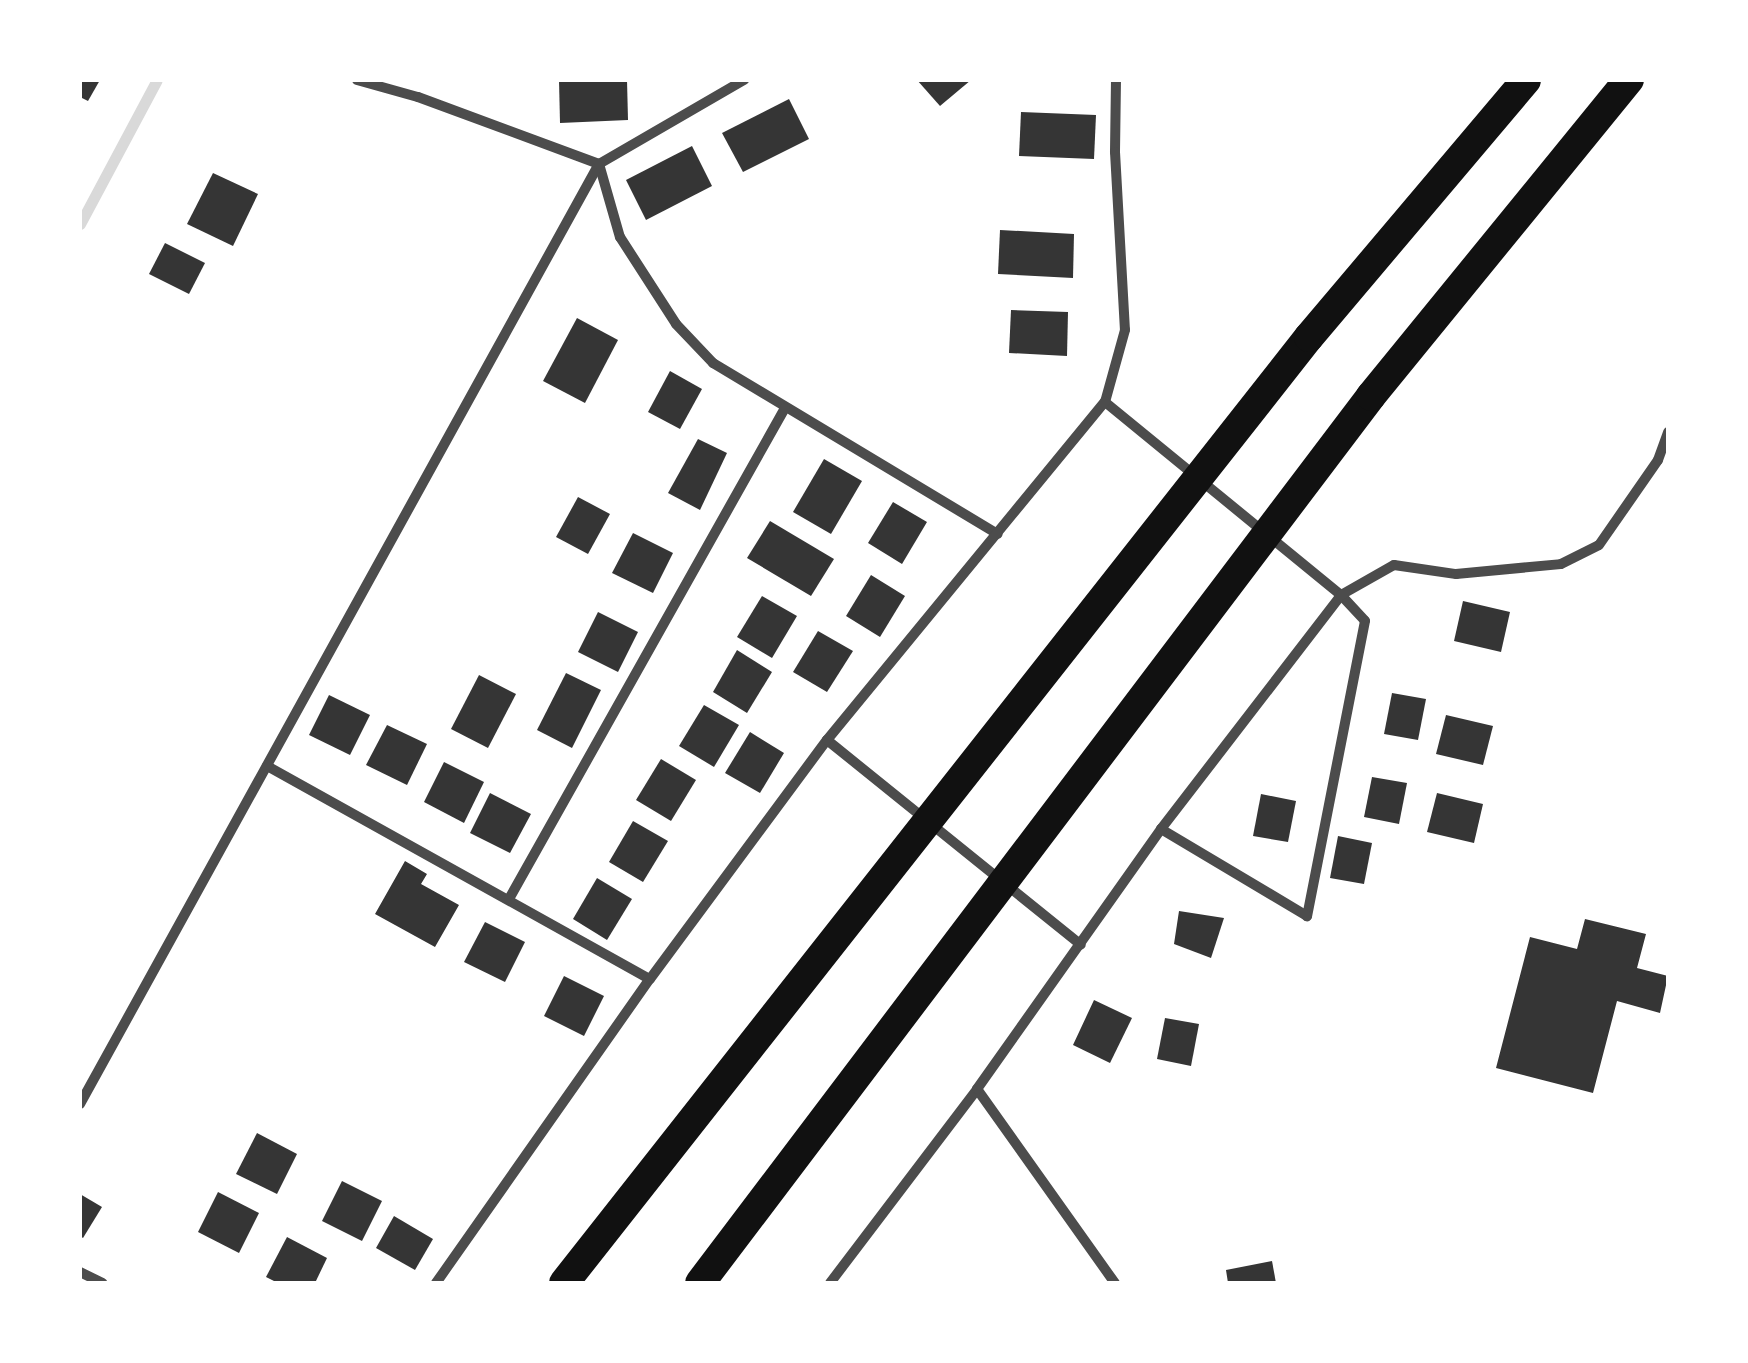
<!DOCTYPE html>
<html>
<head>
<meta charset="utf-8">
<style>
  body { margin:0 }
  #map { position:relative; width:1748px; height:1363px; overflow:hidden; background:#fff; font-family:"Asap Condensed",sans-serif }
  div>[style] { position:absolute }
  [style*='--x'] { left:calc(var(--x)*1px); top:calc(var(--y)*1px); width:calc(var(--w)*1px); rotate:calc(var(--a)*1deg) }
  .stream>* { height:11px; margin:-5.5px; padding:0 5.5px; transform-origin:5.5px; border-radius:5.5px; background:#d9d9d9 }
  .building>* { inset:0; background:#353535 }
  .minor>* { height:10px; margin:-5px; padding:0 5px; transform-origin:5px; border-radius:5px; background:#4c4c4c }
  .motorway>* { height:30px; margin:-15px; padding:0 15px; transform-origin:15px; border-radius:15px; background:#111 }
  span { translate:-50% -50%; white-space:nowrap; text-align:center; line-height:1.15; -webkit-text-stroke:10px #fff; paint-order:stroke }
  .frame { position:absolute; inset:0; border:82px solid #fff; pointer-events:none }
</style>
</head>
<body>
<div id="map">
  <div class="stream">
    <div style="--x:80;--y:224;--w:163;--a:-61.9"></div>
  </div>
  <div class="building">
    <div style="clip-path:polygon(80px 80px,100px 80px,88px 101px,80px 97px)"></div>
    <div style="clip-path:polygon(559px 80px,627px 80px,628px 120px,560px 123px)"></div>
    <div style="clip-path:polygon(917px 80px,971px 80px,940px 106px)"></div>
    <div style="clip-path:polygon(789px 99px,809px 139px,743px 172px,722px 133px)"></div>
    <div style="clip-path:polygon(1021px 112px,1096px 115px,1094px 159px,1019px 156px)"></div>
    <div style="clip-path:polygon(692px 146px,712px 186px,646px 220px,626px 180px)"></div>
    <div style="clip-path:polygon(213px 173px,258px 194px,233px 246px,187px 224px)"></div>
    <div style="clip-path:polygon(1000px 230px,1074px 234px,1073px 278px,998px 274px)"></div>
    <div style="clip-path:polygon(165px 243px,205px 263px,189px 294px,149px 274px)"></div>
    <div style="clip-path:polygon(1011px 310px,1068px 312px,1067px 356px,1009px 353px)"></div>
    <div style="clip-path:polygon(577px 318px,618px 340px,585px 403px,543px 381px)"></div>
    <div style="clip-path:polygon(670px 371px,702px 389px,680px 429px,648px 412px)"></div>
    <div style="clip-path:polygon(698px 439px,727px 453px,700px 510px,668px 493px)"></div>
    <div style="clip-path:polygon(824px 459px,862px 481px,831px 534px,793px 512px)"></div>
    <div style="clip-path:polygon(578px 497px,610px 514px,588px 554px,556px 537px)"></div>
    <div style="clip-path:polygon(893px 502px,927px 522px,902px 564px,868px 543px)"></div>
    <div style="clip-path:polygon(770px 521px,834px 559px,811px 596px,747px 558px)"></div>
    <div style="clip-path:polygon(633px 533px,673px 553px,653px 593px,612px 573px)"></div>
    <div style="clip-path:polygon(871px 575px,905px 596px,880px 637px,846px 616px)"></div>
    <div style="clip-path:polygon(762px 596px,797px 616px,772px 658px,737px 637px)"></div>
    <div style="clip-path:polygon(1463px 601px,1510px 612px,1501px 652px,1454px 641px)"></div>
    <div style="clip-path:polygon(598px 612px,638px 632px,618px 672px,578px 652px)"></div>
    <div style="clip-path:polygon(818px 631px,853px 651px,827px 692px,793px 672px)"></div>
    <div style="clip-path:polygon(737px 650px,772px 672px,747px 713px,713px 692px)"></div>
    <div style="clip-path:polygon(566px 673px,601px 690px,572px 748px,537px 730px)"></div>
    <div style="clip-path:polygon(479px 675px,516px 694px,488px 748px,451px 729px)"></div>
    <div style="clip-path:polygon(1392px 693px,1426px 699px,1418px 740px,1384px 734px)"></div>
    <div style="clip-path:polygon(329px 695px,370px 715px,350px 755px,309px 735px)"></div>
    <div style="clip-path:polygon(704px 705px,739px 725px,714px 767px,679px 746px)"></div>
    <div style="clip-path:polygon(1446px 715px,1493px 726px,1483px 765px,1436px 754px)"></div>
    <div style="clip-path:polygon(387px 725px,427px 744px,407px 785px,366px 765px)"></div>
    <div style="clip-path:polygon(750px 732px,784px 753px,760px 793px,725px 773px)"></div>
    <div style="clip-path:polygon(661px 759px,696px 780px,671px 821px,636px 800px)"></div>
    <div style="clip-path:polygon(444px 762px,484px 782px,464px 823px,424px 802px)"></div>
    <div style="clip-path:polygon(1372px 777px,1407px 783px,1399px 824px,1364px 817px)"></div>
    <div style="clip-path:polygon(490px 793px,531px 814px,510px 853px,470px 833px)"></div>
    <div style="clip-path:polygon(1437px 793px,1483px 804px,1474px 843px,1427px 832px)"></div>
    <div style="clip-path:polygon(1261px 794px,1296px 801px,1288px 842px,1253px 836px)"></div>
    <div style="clip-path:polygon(633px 821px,668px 841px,643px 882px,609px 862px)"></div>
    <div style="clip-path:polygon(1338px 836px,1372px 843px,1364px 884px,1330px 878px)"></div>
    <div style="clip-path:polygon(405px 861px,427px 874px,421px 884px,459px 905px,435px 947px,375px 914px)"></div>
    <div style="clip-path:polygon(597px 878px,632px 899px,607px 940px,573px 919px)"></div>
    <div style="clip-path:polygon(1179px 911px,1224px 918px,1211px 958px,1174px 944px)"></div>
    <div style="clip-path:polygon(1585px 919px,1646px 934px,1637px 968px,1668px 976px,1660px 1013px,1617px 1001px,1593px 1093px,1496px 1068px,1530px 937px,1577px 949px)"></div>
    <div style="clip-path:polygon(485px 922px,525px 942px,505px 982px,464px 962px)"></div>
    <div style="clip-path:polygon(564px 976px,604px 996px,584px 1036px,544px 1016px)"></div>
    <div style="clip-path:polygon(1094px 1000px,1132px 1018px,1110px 1063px,1073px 1045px)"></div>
    <div style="clip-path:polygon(1165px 1018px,1199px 1024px,1191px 1066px,1157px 1059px)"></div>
    <div style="clip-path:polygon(257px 1133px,297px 1154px,277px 1194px,236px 1174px)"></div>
    <div style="clip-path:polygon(342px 1181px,382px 1201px,362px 1241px,322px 1221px)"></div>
    <div style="clip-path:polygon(218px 1192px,259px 1213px,239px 1253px,198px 1232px)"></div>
    <div style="clip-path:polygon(80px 1194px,102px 1207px,83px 1238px,80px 1236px)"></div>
    <div style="clip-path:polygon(394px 1216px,433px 1239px,415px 1270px,376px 1248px)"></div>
    <div style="clip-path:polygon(287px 1237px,327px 1258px,315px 1283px,278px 1283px,266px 1277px)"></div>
    <div style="clip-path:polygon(1272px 1261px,1276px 1283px,1228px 1283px,1226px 1270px)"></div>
  </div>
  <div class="minor">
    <div style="--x:357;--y:80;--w:63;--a:15.6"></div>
    <div style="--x:418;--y:97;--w:193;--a:20.3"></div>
    <div style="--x:1116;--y:80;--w:72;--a:90.8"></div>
    <div style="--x:1115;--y:152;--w:178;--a:86.8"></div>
    <div style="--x:1125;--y:330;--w:75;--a:105.5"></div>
    <div style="--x:1105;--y:402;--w:305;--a:39.3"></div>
    <div style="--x:1341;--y:595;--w:35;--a:47"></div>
    <div style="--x:1365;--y:621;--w:301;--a:101.1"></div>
    <div style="--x:1307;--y:916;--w:170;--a:-149.2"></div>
    <div style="--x:599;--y:164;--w:76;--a:74"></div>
    <div style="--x:620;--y:237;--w:103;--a:57.2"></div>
    <div style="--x:676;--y:324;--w:54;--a:46.5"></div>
    <div style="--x:713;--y:363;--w:332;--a:31"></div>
    <div style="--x:827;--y:740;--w:326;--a:38.9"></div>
    <div style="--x:267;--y:766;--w:438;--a:29.1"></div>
    <div style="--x:509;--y:899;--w:563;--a:-60.66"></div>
    <div style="--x:977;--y:1089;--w:238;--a:54.6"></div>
    <div style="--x:80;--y:1104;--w:1074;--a:-61.1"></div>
    <div style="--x:599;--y:164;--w:168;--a:-30.1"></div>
    <div style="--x:80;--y:1272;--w:25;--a:26"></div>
    <div style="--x:436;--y:1283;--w:372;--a:-54.9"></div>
    <div style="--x:650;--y:979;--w:297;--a:-53.5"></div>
    <div style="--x:827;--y:740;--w:438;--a:-50.6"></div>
    <div style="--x:830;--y:1283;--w:243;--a:-52.8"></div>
    <div style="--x:977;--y:1089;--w:319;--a:-54.7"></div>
    <div style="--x:1161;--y:829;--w:295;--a:-52.4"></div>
    <div style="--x:1341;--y:595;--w:61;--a:-29.5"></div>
    <div style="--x:1394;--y:565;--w:63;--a:8.3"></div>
    <div style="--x:1456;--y:574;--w:105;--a:-5.4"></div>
    <div style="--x:1561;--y:564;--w:42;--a:-26.6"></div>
    <div style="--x:1599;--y:545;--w:103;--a:-55.2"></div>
    <div style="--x:1658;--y:460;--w:30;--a:-70"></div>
  </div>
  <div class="motorway">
    <div style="--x:564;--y:1283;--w:1204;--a:-51.78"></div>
    <div style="--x:1309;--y:337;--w:336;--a:-49.8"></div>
    <div style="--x:700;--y:1283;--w:1112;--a:-52.89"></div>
    <div style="--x:1371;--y:396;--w:408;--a:-50.8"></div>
  </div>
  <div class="frame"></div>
</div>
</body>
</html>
